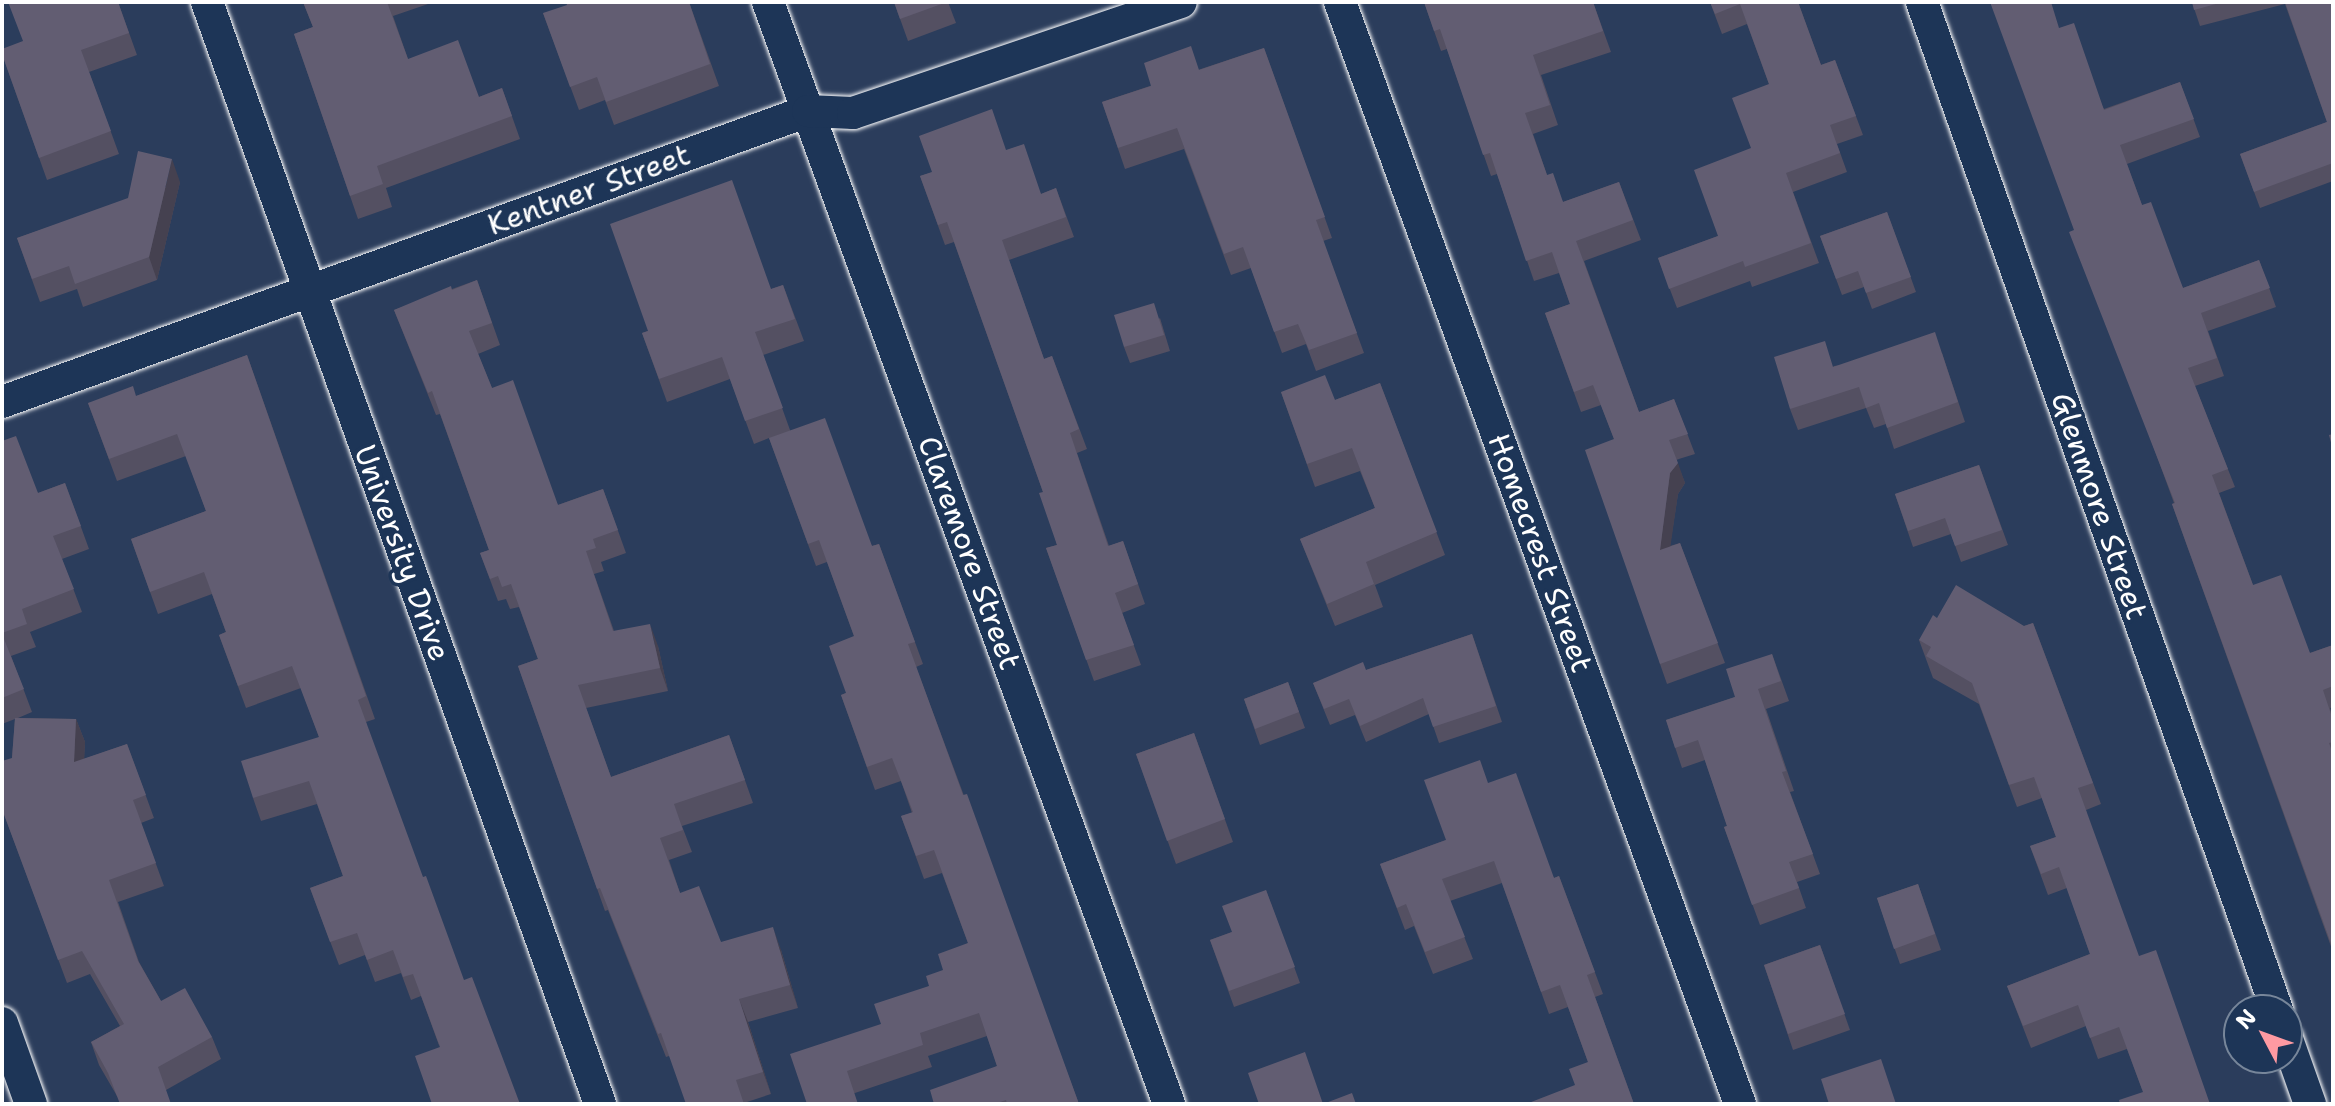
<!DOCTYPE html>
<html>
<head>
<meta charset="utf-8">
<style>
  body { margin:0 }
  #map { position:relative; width:2335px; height:1106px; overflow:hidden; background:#2b3d5c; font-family:"Shantell Sans",sans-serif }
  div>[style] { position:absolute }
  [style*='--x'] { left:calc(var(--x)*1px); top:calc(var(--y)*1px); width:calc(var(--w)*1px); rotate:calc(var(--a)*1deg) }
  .roads { filter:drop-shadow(0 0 2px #fff) drop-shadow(0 0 2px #fff) }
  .minor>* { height:32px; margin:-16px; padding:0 16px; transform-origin:16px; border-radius:16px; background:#1d3557 }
  .wall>* { inset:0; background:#545062 }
  .shaded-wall>* { inset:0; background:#454150 }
  .building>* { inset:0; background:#625d72 }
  span { translate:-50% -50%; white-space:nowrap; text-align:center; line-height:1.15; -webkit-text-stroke:7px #1d3557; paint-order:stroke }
  .street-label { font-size:30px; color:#fff }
  .frame { position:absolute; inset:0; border:4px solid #fff; pointer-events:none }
  .north { position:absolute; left:2223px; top:994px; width:80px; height:80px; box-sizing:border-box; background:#1d3557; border:2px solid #77869a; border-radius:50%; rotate:311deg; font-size:22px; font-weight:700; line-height:32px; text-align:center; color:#fff }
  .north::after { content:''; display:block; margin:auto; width:28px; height:36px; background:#ff9aa2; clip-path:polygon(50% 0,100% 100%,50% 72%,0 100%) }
</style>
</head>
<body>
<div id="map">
  <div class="roads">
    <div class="minor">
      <div style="--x:207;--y:2;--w:1170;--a:70.37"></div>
      <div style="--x:768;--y:2;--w:1173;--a:70"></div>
      <div style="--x:1340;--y:2;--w:1172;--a:70.05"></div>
      <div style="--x:1922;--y:2;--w:1069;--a:70.6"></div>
      <div style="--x:2;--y:402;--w:857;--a:-19.85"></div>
      <div style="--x:808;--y:111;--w:45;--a:2.5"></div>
      <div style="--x:853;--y:113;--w:346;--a:-18.7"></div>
      <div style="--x:2;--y:1023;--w:86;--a:70.3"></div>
      <div style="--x:2287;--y:1039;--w:69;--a:70.5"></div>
    </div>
  </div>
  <div class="wall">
    <div style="clip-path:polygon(118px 2px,137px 55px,89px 72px,119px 154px,47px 180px,2px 54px)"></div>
    <div style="clip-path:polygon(303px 2px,434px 2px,393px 16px,408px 59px,479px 97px,502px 88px,520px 139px,386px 188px,392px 207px,358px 219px,294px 34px,313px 27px)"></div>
    <div style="clip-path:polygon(689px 2px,719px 86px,614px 125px,605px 100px,579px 110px,543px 13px)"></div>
    <div style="clip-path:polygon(894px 2px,948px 2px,956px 23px,908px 41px)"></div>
    <div style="clip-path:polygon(1424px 2px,1593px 2px,1611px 52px,1541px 75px,1558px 125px,1533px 134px,1547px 175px,1563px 202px,1619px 182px,1641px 240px,1584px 261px,1639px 412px,1674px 399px,1695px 454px,1676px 460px,1685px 483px,1678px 494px,1670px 546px,1680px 543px,1725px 663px,1667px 684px,1660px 664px,1614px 439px,1601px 405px,1581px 412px,1545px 313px,1570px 304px,1559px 273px,1534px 281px,1497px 174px,1491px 176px,1447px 49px,1441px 51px)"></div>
    <div style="clip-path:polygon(1710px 2px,1798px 2px,1821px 65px,1835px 60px,1863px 135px,1837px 144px,1847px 172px,1793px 192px,1819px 263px,1752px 287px,1750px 281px,1677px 308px,1658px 258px,1718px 236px,1751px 149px,1769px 84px,1747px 24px,1722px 34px)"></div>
    <div style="clip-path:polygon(2192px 2px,2333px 2px,2333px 181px,2260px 208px,2240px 154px,2327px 122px,2285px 4px,2200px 26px)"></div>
    <div style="clip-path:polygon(2060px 28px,2104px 109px,2180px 82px,2200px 137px,2127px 164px,2142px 205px,2183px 288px,2259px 260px,2276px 307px,2208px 331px,2224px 376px,2195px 386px,2235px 487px,2219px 493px,2253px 585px,2310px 653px,2333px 645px,2333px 707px,2330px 708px,2333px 718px,2333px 952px,2172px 504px,2174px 503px,2074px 230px)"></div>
    <div style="clip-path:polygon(1264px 48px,1332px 238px,1323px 241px,1364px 353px,1316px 371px,1306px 344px,1282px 353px,1251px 268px,1231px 275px,1184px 149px,1125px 169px,1102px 102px)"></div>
    <div style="clip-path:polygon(1006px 150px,1041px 194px,1056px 188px,1074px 237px,1009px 260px,1044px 359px,1052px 356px,1087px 449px,1077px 453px,1109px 546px,1123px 541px,1145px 604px,1122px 613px,1141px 665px,1094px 681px,1046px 548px,1057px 545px,1043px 492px,954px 242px,945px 245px,920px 176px)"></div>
    <div style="clip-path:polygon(180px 182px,157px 280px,83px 307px,77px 289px,40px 302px,17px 238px)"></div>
    <div style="clip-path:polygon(1887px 212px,1916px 292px,1872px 309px,1864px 287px,1842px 295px,1820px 236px)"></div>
    <div style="clip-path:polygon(477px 280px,500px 345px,478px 354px,492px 388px,558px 505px,603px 489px,626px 553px,601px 562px,604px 571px,594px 574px,614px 631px,658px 646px,668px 691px,586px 708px,611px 777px,729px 735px,753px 803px,682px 826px,692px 852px,669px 860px,680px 893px,721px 942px,781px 950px,798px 1008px,748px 1022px,771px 1094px,744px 1103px,669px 1056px,666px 1057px,608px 910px,605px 911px,518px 666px,538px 659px,519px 607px,510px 609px,506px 599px,498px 601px,480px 553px,489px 550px,440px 414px,436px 415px,394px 310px)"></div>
    <div style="clip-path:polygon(783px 285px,804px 341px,763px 355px,790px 430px,872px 546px,879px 544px,923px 664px,916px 667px,1079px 1104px,934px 1104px,997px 1066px,987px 1036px,928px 1056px,932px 1067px,855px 1093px,807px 1104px,881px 1024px,929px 986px,968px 943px,942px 873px,924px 879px,901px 816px,912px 813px,901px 781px,875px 790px,841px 695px,846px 693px,854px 636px,827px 562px,816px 566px,769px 438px,754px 444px,730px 379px,667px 402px,642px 333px)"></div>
    <div style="clip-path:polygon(1160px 318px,1170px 351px,1130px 363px,1124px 347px)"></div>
    <div style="clip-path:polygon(1942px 353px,1965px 422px,1894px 449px,1886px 424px,1874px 428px,1866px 408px,1798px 430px,1790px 409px,1834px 366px)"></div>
    <div style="clip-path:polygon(247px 355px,375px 719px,366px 722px,440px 1048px,421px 996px,411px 1000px,401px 973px,375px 982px,365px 955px,339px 965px,310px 888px,343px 876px,317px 804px,261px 821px,253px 798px,319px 737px,301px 688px,246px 708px,219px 635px,226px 632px,212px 594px,158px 614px,131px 539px,206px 511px,186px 456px,117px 481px,88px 403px,136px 396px)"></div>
    <div style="clip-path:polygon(1380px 383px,1445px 555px,1375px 585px,1383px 607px,1335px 626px,1300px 539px,1375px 508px,1360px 471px,1315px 487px,1281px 392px,1335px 400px)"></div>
    <div style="clip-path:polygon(2px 441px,38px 493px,65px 483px,89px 549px,62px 559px,82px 612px,30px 632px,36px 647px,11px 656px,32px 712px,18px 718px,76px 719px,85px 742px,84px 759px,127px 744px,154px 818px,141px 823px,164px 886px,118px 902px,139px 962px,161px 1001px,212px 1037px,221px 1059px,166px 1090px,117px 1096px,99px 1065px,91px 1042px,120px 1026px,90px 974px,67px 983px,2px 809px,12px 758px,15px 719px,2px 724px)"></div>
    <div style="clip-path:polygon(1979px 465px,2008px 545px,1961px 562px,1951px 534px,1913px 547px,1895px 494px)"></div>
    <div style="clip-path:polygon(1937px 618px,2024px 626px,2033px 623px,2101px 804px,2086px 810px,2143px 1092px,2127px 1049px,2098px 1059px,2086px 1026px,2031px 1048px,2007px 986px,2090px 954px,2067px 888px,2048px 895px,2030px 846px,2056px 837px,2042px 798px,2017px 807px,1979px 704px,1933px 678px,1919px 640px)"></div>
    <div style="clip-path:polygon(1472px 634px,1502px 722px,1439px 743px,1429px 714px,1366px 742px,1355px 715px,1330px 725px,1313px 683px,1366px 670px)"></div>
    <div style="clip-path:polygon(1772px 654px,1789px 701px,1766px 709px,1794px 791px,1790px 792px,1820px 874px,1797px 882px,1806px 908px,1760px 925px,1724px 827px,1727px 826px,1705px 760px,1682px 768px,1666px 720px,1735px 697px)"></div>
    <div style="clip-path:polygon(1288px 682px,1305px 728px,1260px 745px,1244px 699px)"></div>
    <div style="clip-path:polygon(1194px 733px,1233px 842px,1176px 864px,1136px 754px)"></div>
    <div style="clip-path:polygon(1488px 783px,1554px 878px,1559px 876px,1603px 994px,1595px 997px,1634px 1104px,1575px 1085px,1588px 1062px,1568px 1007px,1549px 1014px,1502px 883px,1450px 901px,1473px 959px,1433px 974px,1414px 926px,1405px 930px,1380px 864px,1446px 840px)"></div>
    <div style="clip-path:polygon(1918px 884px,1941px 950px,1900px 964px,1877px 898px)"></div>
    <div style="clip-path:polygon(1266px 890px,1300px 983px,1234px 1007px,1210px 940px,1232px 932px)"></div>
    <div style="clip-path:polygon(1820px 945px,1850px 1030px,1793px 1050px,1764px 965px)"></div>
  </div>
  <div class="shaded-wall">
    <div style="clip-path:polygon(172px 159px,180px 182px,157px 280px,149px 257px)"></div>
    <div style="clip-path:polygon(1678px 463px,1685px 483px,1678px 494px,1667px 570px,1660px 550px,1670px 473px)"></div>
    <div style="clip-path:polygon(650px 624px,658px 646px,668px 691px,660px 668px)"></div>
    <div style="clip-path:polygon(76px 719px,85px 742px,83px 785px,74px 762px)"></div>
    <div style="clip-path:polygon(773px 927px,781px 950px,798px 1008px,790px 985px)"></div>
    <div style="clip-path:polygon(739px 999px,748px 1022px,771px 1094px,763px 1072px)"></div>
  </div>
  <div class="building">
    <div style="clip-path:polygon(8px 2px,118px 2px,129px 33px,81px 50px,111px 131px,39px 158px,2px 54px,2px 49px,23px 41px)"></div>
    <div style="clip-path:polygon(303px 2px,387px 2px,408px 59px,458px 40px,479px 97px,502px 88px,512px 116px,377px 166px,383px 184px,350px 196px,294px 34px,313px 27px)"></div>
    <div style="clip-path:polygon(566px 2px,689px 2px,710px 64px,606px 102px,597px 77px,570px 87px,543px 13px,567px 5px)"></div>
    <div style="clip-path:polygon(894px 2px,947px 2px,900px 19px)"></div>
    <div style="clip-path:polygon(1424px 2px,1593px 2px,1603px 31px,1533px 55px,1550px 105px,1525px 113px,1547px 175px,1553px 173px,1563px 202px,1619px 182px,1633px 220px,1576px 241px,1639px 412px,1674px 399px,1688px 434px,1669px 440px,1678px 463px,1670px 473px,1660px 550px,1680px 543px,1718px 643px,1660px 664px,1585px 450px,1614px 439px,1593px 385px,1574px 392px,1545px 313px,1570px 304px,1552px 252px,1526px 261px,1490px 153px,1483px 155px,1440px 29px,1434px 31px)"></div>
    <div style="clip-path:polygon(1710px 2px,1798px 2px,1821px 65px,1835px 60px,1856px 116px,1830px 125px,1840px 153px,1786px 173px,1811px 243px,1745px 267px,1743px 261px,1669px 289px,1658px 258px,1718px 236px,1694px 170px,1751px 148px,1732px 98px,1769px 84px,1740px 4px,1715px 14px)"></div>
    <div style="clip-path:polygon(1990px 2px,2051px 2px,2059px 28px,2074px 23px,2104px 110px,2180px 82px,2194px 119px,2120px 145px,2142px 205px,2151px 202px,2183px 288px,2259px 260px,2270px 288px,2201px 313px,2217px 358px,2188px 368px,2228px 469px,2212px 475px,2253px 585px,2281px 575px,2310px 653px,2333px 645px,2333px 686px,2323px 690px,2333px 720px,2333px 742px,2329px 743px,2333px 754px,2333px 949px,2172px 504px,2175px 503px,2069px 232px,2074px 230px)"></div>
    <div style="clip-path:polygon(2192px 2px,2223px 2px,2194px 10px)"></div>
    <div style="clip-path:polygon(2285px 2px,2333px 2px,2333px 163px,2254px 192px,2240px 154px,2327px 122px)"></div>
    <div style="clip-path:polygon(1191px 46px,1199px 70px,1264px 48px,1325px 217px,1316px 220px,1357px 333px,1309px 350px,1298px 324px,1274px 332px,1243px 247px,1224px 254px,1177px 128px,1118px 148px,1102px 102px,1151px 86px,1144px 63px)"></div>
    <div style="clip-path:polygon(992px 109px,1006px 150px,1024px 144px,1041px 194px,1056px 188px,1066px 217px,1002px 240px,1044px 359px,1052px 356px,1079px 429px,1070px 433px,1108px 546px,1123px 541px,1138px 584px,1115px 593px,1134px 645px,1086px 660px,1046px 548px,1057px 545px,1039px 493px,1043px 492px,947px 222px,938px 225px,920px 176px,932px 172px,919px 136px)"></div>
    <div style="clip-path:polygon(138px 151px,172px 159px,149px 257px,75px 284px,69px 266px,32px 279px,17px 238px,128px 198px)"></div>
    <div style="clip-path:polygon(732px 180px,771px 289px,783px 285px,795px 319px,755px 332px,783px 408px,745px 421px,722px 357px,659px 379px,642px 333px,648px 331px,610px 224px)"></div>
    <div style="clip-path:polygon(1887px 212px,1911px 277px,1866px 293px,1858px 271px,1836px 279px,1820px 236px)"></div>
    <div style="clip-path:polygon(477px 280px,492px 323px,469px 331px,492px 388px,513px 380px,558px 505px,603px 489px,618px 530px,593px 539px,596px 548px,586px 551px,613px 631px,650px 624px,660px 668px,578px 685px,611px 777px,729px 735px,745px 780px,674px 804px,683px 830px,660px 838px,680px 893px,699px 886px,721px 942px,773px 927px,790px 985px,739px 999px,763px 1072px,736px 1080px,744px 1104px,686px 1104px,661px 1033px,658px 1034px,600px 888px,597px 889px,518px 666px,538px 659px,511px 584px,502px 587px,498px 576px,490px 579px,480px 553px,489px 550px,432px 391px,428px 393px,394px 310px,451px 286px,452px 290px)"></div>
    <div style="clip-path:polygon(1154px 303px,1164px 335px,1124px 347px,1114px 315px)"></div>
    <div style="clip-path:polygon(1935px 332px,1958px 402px,1887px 428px,1879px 403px,1866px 408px,1859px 387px,1790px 409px,1774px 357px,1825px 341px,1833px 367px)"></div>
    <div style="clip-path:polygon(247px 355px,366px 696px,358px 700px,423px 877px,426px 876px,464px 980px,472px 977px,520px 1104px,432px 1104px,415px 1056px,440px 1047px,413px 974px,403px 977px,393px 950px,367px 960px,357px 933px,330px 942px,310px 888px,343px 876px,309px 781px,253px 798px,241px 761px,319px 737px,292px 666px,238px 686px,219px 635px,226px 632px,204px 572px,150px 592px,131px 539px,206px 511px,177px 434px,109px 459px,88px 403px,133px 386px,136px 396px)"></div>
    <div style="clip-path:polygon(1325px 375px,1335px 400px,1380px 383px,1437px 532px,1366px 562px,1374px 584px,1327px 604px,1300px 539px,1375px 508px,1352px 448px,1307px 464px,1281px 392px)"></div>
    <div style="clip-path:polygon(825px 418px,872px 546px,879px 544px,915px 642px,908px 644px,963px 795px,967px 794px,1079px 1104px,1007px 1104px,1006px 1100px,994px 1104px,934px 1104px,930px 1090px,997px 1066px,979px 1013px,920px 1033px,923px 1045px,847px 1071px,858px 1104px,807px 1104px,790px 1054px,881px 1024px,874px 1004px,929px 986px,926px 976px,943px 970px,938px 954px,968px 943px,934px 850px,916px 856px,901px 816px,913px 812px,892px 758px,867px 767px,841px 695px,846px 693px,829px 646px,854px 636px,819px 540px,808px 544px,769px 438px)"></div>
    <div style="clip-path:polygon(2333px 434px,2333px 450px,2329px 435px)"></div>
    <div style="clip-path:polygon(16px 436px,38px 493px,65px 483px,81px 526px,53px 536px,74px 589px,22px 609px,27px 624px,2px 633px,2px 441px)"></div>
    <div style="clip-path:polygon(1979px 465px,2002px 530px,1955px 546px,1945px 518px,1908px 531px,1895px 494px)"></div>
    <div style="clip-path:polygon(1956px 585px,2024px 626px,2033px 623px,2093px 783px,2078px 788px,2139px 956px,2156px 950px,2210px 1104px,2120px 1104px,2119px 1100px,2143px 1092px,2119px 1027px,2090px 1038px,2078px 1005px,2023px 1026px,2007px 986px,2090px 954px,2059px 867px,2041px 874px,2030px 846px,2056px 837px,2034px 777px,2009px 785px,1972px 683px,1926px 656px,1931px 647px,1919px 640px,1933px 615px,1937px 618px)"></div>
    <div style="clip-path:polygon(2px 634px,24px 689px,2px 698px)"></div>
    <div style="clip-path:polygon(1472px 634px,1496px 706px,1433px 727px,1423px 698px,1360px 726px,1349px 699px,1324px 709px,1313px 683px,1363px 662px,1366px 670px)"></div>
    <div style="clip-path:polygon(1772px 654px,1781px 681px,1758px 689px,1786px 771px,1782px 772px,1813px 854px,1789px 862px,1799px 888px,1752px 905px,1724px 827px,1727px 826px,1698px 740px,1675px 748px,1666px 720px,1735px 697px,1726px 669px)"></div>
    <div style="clip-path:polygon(1288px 682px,1299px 712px,1255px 729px,1244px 699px)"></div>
    <div style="clip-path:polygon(15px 718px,76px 719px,74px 762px,127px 744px,146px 795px,133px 800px,156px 863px,109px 880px,138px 961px,161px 1001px,185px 988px,212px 1037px,158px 1067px,171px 1104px,120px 1104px,108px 1073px,91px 1042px,124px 1024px,82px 951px,58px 960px,2px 809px,2px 761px,12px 758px)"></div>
    <div style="clip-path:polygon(1194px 733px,1225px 819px,1167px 841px,1136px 754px)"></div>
    <div style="clip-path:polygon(1480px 760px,1488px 783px,1516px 773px,1554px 878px,1559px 876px,1595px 972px,1587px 975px,1634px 1104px,1526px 1104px,1575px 1085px,1569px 1069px,1588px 1062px,1560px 985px,1541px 992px,1494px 861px,1442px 879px,1465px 937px,1425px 952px,1406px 904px,1397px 908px,1380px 864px,1446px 840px,1424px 780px)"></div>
    <div style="clip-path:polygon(1918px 884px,1935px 934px,1894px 949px,1877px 898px)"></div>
    <div style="clip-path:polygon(1266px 890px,1295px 967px,1229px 991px,1210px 940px,1232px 932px,1222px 906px)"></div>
    <div style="clip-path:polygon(1820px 945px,1845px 1014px,1788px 1034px,1764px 965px)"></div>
    <div style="clip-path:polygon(1305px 1052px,1323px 1104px,1352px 1093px,1356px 1104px,1259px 1104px,1248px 1073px)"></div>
    <div style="clip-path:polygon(1881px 1059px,1896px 1104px,1829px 1104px,1821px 1079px)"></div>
  </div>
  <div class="street-label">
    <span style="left:589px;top:190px;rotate:-20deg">Kentner Street</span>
    <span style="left:2099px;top:506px;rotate:71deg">Glenmore Street</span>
    <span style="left:402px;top:553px;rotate:70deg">University Drive</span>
    <span style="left:969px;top:553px;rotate:70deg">Claremore Street</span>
    <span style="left:1540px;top:553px;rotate:70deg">Homecrest Street</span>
  </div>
  <div class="frame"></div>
  <div class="north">N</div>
</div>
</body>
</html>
